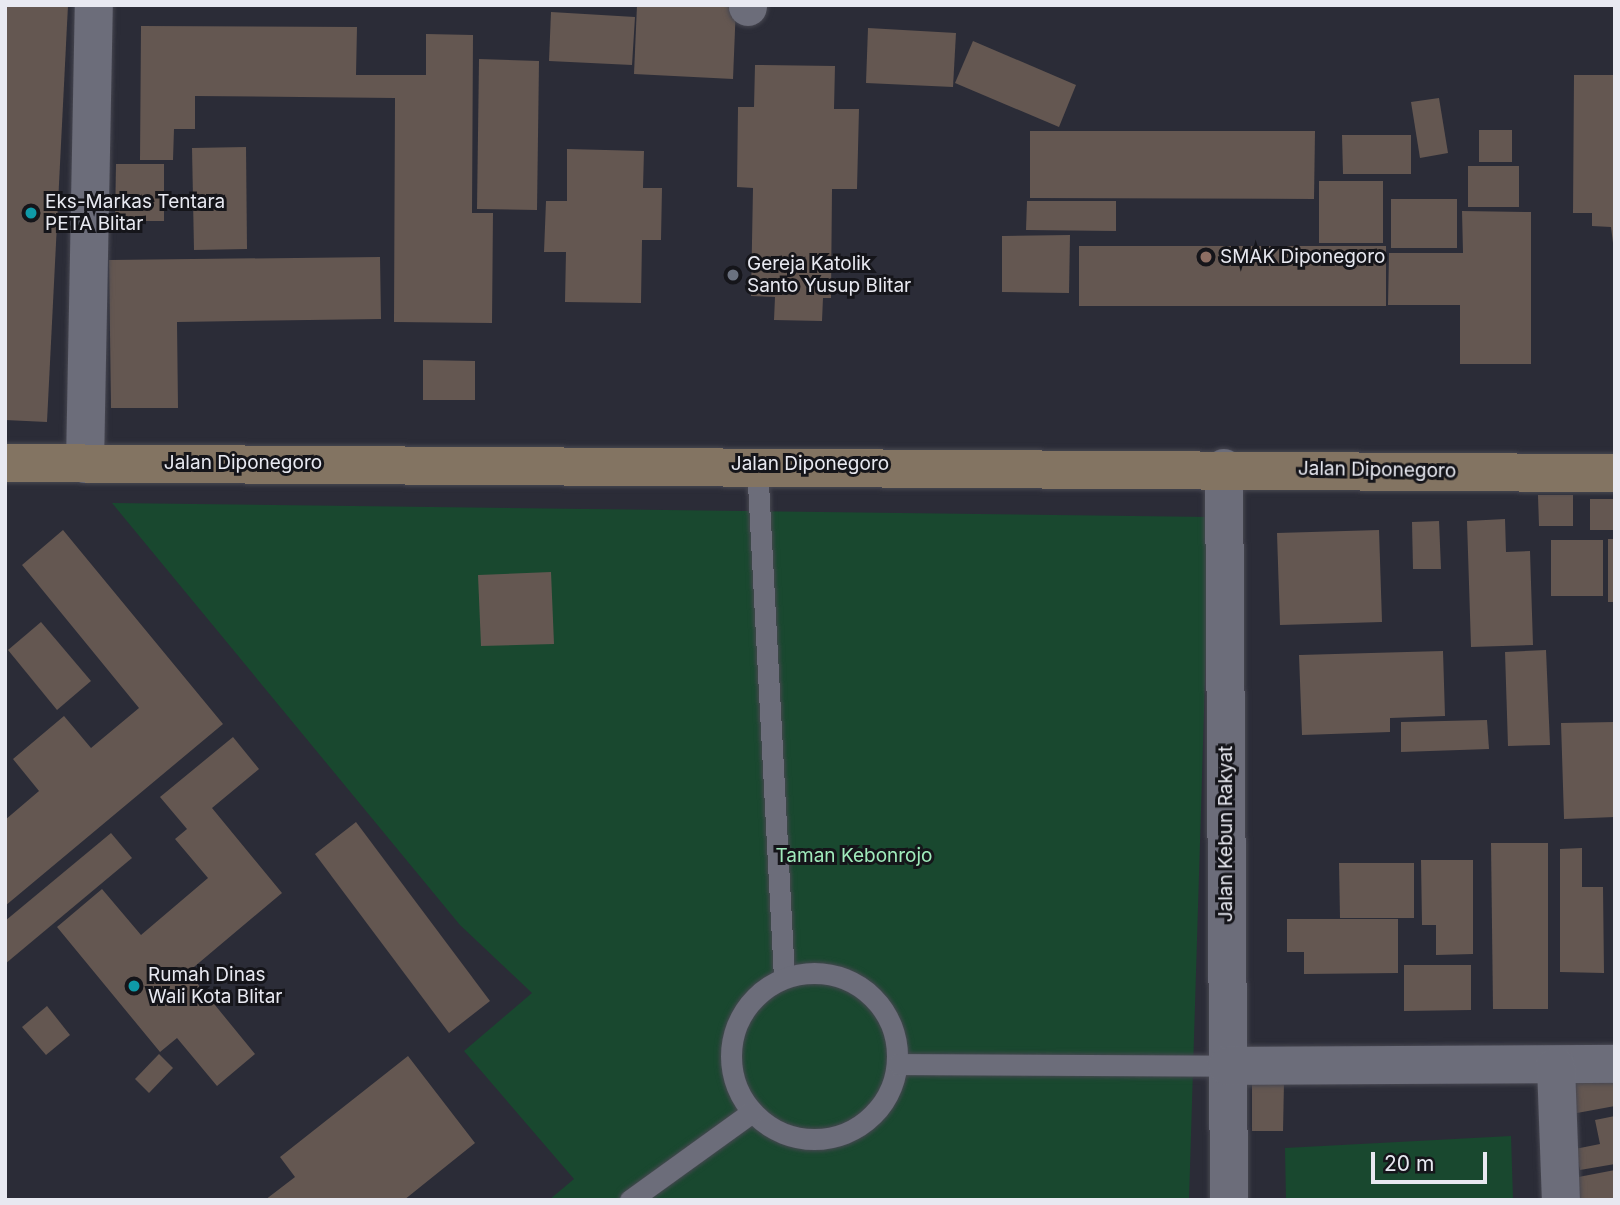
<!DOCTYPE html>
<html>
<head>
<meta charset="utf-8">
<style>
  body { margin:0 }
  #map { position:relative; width:1620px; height:1205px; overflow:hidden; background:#2b2c37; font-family:Inter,sans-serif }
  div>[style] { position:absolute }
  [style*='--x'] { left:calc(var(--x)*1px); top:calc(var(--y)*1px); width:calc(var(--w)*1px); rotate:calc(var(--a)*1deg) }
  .green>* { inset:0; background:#19482f }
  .building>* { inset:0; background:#645751 }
  .roads { filter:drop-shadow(0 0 2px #474751) drop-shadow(0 0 2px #474751) }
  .service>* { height:21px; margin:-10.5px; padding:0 10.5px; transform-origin:10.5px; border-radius:10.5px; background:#6c6d7a }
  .service>.ring { margin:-10.5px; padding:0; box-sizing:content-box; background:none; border:21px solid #6c6d7a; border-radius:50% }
  .minor>* { height:38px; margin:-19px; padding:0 19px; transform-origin:19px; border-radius:19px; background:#6c6d7a }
  .secondary>* { height:38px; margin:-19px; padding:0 19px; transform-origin:19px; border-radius:19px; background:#837462 }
  .dots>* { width:19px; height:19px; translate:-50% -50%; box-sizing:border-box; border:4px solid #15151a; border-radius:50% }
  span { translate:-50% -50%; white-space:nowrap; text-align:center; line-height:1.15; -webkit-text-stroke:6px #15151a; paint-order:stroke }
  .poi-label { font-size:19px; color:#e8e9f1 }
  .left { translate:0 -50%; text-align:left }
  .street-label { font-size:19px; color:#e8e9f1 }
  .park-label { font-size:19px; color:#a0ebbc }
  .frame { position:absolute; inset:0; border:7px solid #e8e9f1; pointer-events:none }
  .scale { position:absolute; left:1371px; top:1152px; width:116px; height:32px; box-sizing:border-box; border:4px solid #e8e9f1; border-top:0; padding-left:9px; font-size:21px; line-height:24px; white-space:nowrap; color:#e8e9f1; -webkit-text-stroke:5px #15151a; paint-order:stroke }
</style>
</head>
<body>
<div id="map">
  <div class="green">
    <div style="clip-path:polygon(112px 503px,1210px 517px,1189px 1200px,549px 1200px,574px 1179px,464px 1051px,532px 993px,460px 925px)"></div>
    <div style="clip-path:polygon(1511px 1136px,1513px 1200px,1286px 1200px,1285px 1148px)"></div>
  </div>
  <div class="building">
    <div style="clip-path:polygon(5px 5px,68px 5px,47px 422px,5px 420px)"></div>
    <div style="clip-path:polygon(637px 5px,736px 5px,733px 79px,634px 74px)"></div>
    <div style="clip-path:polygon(551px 12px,635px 17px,632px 65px,549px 61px)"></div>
    <div style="clip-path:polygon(141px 26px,357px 27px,356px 75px,426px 75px,426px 34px,473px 35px,472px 213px,493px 213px,492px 323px,394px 322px,395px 98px,195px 96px,195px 129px,174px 129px,173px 160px,140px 160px)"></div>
    <div style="clip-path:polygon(868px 28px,956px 33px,953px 87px,866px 83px)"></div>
    <div style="clip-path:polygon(973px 41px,1076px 85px,1059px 127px,955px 83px)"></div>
    <div style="clip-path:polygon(479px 59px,539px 61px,537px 210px,477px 209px)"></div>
    <div style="clip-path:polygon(755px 65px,835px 66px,834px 109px,859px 109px,857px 189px,832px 189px,831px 298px,823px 298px,822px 321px,774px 320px,775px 297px,751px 296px,753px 188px,737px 187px,738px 107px,754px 107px)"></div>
    <div style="clip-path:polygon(1574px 75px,1615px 75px,1615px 259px,1611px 227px,1592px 226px,1592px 213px,1573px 213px)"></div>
    <div style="clip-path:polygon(1439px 98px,1448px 153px,1420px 158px,1411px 102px)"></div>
    <div style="clip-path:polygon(1479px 130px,1512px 130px,1512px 162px,1479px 162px)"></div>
    <div style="clip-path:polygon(1030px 131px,1315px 131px,1314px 199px,1030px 198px)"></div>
    <div style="clip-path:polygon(1342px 135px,1411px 135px,1411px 174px,1343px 174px)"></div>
    <div style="clip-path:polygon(246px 147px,247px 249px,194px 250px,192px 148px)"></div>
    <div style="clip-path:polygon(567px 149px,644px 151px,643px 188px,662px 188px,661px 240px,642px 240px,641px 303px,565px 302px,566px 252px,544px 252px,546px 201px,567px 201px)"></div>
    <div style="clip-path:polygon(116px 164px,164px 164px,164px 221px,115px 221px)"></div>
    <div style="clip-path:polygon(1468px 166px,1519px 166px,1519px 207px,1468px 207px)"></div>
    <div style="clip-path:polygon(1319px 181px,1383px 181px,1383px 243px,1319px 243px)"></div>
    <div style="clip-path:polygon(1391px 199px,1457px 199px,1457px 248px,1391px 248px)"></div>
    <div style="clip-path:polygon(1027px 201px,1116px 201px,1116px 231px,1026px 230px)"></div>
    <div style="clip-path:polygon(1462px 211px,1531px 212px,1531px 364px,1460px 364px,1460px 305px,1388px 305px,1389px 253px,1463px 253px)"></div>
    <div style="clip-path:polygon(1070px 235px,1069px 293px,1002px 292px,1002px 236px)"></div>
    <div style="clip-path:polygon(1079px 246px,1386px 246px,1386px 306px,1079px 306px)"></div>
    <div style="clip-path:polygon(380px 257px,381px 319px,177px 322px,178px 408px,111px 408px,109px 260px)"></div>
    <div style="clip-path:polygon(423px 360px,475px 361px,475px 400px,423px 400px)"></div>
    <div style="clip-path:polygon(1538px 495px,1573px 495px,1573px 526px,1539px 526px)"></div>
    <div style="clip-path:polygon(1590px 499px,1615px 499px,1615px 530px,1590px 530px)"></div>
    <div style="clip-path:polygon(1505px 519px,1506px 552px,1530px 551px,1533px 645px,1471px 647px,1467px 521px)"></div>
    <div style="clip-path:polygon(1439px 521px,1441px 569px,1413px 569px,1412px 522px)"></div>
    <div style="clip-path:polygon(63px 530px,223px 724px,5px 906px,5px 820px,39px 791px,13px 759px,64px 716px,91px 748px,139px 708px,22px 565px)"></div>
    <div style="clip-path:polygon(1379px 530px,1382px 622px,1280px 625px,1277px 533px)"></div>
    <div style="clip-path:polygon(1608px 539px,1615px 539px,1615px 602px,1608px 602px)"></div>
    <div style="clip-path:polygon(1551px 540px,1603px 540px,1603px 596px,1551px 596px)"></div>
    <div style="clip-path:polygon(551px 572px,554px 644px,481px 646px,478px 575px)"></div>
    <div style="clip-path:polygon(41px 622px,91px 681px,57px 710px,8px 650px)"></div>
    <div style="clip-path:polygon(1546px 650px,1550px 745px,1508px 746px,1505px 652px)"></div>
    <div style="clip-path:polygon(1443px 651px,1445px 716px,1390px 718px,1390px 732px,1302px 735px,1299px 655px)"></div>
    <div style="clip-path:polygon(1487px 720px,1489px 749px,1401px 752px,1401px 722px)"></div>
    <div style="clip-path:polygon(1615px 722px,1615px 817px,1564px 819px,1561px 723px)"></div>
    <div style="clip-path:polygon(233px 737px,259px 769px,212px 808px,282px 893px,188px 972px,255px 1054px,217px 1086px,177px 1038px,160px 1052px,57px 927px,102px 889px,141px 935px,208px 878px,175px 839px,187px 829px,160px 797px)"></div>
    <div style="clip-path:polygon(356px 822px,490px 1001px,449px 1033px,315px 854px)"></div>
    <div style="clip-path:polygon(111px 833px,132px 858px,5px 964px,5px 921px)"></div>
    <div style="clip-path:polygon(1491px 843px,1548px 843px,1548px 1009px,1493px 1009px)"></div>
    <div style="clip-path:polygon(1582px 848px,1582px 887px,1603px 887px,1604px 973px,1560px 972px,1560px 849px)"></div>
    <div style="clip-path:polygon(1421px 860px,1473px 860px,1473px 954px,1436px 955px,1436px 925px,1422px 925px)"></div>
    <div style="clip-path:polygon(1339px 863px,1414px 863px,1414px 918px,1340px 918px)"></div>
    <div style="clip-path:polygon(1287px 919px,1398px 919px,1398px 973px,1304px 974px,1304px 952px,1287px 952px)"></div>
    <div style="clip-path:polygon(1404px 965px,1471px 965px,1471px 1010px,1404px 1011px)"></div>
    <div style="clip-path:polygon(47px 1006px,70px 1035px,46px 1055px,22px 1027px)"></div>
    <div style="clip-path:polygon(159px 1054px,173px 1068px,149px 1093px,135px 1079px)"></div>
    <div style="clip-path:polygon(408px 1056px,475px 1143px,404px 1200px,265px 1200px,295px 1177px,280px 1157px)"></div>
    <div style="clip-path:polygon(1615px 1073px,1615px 1106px,1577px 1113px,1571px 1082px)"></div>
    <div style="clip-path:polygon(1252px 1081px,1284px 1082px,1283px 1131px,1252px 1131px)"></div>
    <div style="clip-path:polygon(1615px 1116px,1615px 1164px,1580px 1170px,1575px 1149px,1600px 1144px,1595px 1120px)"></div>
    <div style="clip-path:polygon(1615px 1170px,1615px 1200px,1572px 1200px,1568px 1179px)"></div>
  </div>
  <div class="roads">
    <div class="service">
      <div style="--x:757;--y:464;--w:514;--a:86.99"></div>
      <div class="ring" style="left:731px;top:973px;width:145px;height:145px"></div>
      <div style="--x:898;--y:1064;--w:329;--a:0.3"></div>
      <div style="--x:630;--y:1200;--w:150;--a:-35.8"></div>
    </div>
    <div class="minor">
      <div style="--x:748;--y:7;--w:2;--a:-90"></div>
      <div style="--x:85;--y:464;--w:459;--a:-88.9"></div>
      <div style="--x:1224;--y:468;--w:732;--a:89.61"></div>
      <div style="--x:1227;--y:1066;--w:388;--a:-0.3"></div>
      <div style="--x:1556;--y:1066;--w:134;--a:87.9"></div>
    </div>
    <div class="secondary">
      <div style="--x:5;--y:463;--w:1610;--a:0.36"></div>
    </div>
  </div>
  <div class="dots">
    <div style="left:31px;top:213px;background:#0f9aa8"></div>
    <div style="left:1206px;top:257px;background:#8d6e63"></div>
    <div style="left:733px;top:275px;background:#6b7280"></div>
    <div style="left:134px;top:986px;background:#0f9aa8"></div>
  </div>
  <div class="poi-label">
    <span class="left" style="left:45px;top:213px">Eks-Markas Tentara<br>PETA Blitar</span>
    <span class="left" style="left:1220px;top:257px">SMAK Diponegoro</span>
    <span class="left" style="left:747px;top:275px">Gereja Katolik<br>Santo Yusup Blitar</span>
    <span class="left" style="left:148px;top:986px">Rumah Dinas<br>Wali Kota Blitar</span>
  </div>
  <div class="street-label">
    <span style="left:243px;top:463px">Jalan Diponegoro</span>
    <span style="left:810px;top:464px">Jalan Diponegoro</span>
    <span style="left:1377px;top:470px;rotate:1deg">Jalan Diponegoro</span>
    <span style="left:1226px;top:834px;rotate:-90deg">Jalan Kebun Rakyat</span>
  </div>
  <div class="park-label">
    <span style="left:854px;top:856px">Taman Kebonrojo</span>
  </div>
  <div class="frame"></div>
  <div class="scale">20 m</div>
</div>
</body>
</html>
